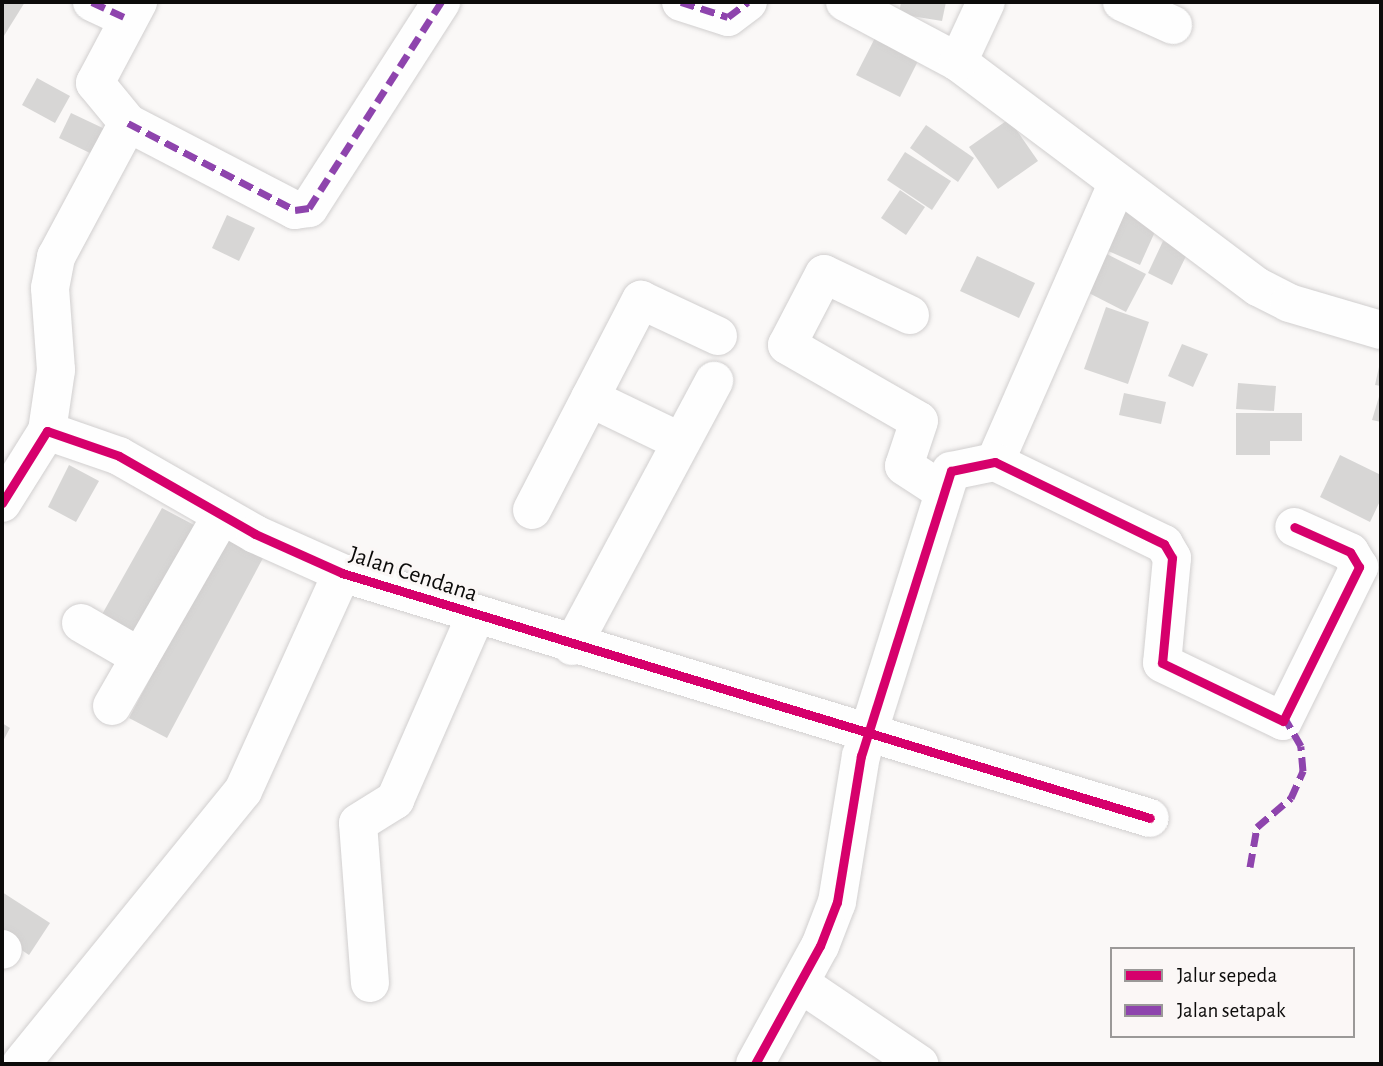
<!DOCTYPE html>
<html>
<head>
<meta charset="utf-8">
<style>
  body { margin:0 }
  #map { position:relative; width:1383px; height:1066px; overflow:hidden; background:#faf8f7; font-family:"Alegreya Sans",sans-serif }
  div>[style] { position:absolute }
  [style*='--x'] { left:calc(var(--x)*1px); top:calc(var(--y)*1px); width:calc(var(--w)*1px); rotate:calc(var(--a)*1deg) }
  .building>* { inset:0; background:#d7d6d5 }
  .roads { filter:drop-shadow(0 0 2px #d1cfcf) drop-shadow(0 0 2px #d1cfcf) }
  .minor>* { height:38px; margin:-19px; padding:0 19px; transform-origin:19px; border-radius:19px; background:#fefefe }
  .quiet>* { height:7px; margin-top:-3.5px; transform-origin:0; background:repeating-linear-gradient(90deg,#8e44ad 0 14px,transparent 0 21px) }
  .cycleway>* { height:9px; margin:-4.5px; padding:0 4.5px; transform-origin:4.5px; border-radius:4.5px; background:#d6006c }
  span { translate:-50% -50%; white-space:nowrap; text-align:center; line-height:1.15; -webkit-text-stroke:6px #fbf7f6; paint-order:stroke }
  .street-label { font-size:24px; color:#0c0b0a }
  .frame { position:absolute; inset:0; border:4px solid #0c0b0a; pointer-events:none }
  .legend { position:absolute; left:1110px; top:947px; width:245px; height:91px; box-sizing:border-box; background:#fbf7f6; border:2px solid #9b9998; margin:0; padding:9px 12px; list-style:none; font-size:21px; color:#0c0b0a }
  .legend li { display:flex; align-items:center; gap:14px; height:35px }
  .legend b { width:35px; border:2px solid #9b9998 }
</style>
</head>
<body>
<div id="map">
  <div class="building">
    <div style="clip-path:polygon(2px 2px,25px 2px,2px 39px)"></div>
    <div style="clip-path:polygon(901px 2px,946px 2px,942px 21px,899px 14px)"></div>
    <div style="clip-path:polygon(876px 36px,919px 59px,900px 97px,856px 75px)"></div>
    <div style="clip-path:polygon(37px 78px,70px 96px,55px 123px,22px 105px)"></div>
    <div style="clip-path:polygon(71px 113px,107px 130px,94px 155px,59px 138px)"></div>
    <div style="clip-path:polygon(1009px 119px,1038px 161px,998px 189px,969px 147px)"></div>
    <div style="clip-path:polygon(926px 125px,974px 158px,958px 182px,910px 148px)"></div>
    <div style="clip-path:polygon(905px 152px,951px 181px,932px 210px,887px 180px)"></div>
    <div style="clip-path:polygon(900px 190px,925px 207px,906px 235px,881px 218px)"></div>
    <div style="clip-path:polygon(1115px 206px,1158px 225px,1140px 265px,1097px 246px)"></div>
    <div style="clip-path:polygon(227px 215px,255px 228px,239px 261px,212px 248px)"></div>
    <div style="clip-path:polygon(1163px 241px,1188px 252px,1172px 285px,1148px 273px)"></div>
    <div style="clip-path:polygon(1101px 251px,1146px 274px,1126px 312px,1081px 289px)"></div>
    <div style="clip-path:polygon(977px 256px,1035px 283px,1019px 318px,960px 291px)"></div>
    <div style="clip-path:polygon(1106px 307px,1149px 322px,1128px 384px,1084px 369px)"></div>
    <div style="clip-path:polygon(1182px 344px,1208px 354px,1193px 387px,1168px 376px)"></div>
    <div style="clip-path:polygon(1381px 358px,1381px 386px,1375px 385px)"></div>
    <div style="clip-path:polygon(1238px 383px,1276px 386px,1274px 411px,1236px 409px)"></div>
    <div style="clip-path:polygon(1381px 390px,1381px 422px,1372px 420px)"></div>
    <div style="clip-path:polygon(1124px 393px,1166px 402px,1161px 424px,1119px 415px)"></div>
    <div style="clip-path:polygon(1236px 413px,1302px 413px,1302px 441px,1270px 441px,1270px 455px,1236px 455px)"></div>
    <div style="clip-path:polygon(1340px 455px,1381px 475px,1381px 499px,1370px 522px,1320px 497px)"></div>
    <div style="clip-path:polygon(69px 465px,99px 481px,76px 522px,48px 507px)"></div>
    <div style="clip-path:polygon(162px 508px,196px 526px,134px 637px,100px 618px)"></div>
    <div style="clip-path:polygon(225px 537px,263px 558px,167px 738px,129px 718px)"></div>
    <div style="clip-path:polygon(2px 723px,10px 728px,2px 743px)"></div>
    <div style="clip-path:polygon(2px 892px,50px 923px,29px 955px,2px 937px)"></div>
  </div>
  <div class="roads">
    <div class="minor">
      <div style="--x:92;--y:2;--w:40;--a:25"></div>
      <div style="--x:681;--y:2;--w:49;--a:17.7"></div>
      <div style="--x:728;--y:17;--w:25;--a:-37"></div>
      <div style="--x:845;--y:2;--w:128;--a:28"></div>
      <div style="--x:958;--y:62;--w:375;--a:36.9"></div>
      <div style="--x:1258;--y:287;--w:35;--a:27"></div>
      <div style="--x:1289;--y:303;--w:96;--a:16.4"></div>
      <div style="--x:1122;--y:2;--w:56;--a:24.3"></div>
      <div style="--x:958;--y:62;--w:66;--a:-65"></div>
      <div style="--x:128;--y:123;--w:188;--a:27.5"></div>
      <div style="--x:295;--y:210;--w:14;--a:-8"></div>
      <div style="--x:309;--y:208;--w:245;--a:-57.3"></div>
      <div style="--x:910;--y:315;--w:95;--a:-154.5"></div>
      <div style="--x:824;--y:274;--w:80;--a:117.5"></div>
      <div style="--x:787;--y:345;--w:152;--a:29.9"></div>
      <div style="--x:919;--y:421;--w:47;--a:108.4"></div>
      <div style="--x:904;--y:466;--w:44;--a:33"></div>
      <div style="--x:590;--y:398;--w:101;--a:25.8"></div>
      <div style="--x:47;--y:431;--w:62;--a:-81.6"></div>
      <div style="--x:56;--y:370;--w:82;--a:-94.2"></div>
      <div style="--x:50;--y:288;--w:32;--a:-79"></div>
      <div style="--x:56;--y:257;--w:152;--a:-61.8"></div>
      <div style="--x:128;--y:123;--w:52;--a:-129.5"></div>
      <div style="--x:95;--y:83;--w:92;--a:-62"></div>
      <div style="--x:995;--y:462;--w:301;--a:-66.3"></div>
      <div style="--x:2;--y:503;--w:85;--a:-58"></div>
      <div style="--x:47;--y:431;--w:76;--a:19.1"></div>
      <div style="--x:119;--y:456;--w:157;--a:29.8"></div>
      <div style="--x:255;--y:534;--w:95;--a:24.1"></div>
      <div style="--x:342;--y:573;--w:844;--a:16.87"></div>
      <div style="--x:532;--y:510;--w:237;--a:-62.6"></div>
      <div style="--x:641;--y:300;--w:85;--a:25.1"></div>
      <div style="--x:81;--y:623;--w:68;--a:30"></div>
      <div style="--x:572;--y:646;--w:301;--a:-61.8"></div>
      <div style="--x:112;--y:706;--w:220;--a:-60.1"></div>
      <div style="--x:2;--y:949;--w:1;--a:45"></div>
      <div style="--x:370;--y:983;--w:160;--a:-94.3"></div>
      <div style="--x:358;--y:823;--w:44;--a:-31.9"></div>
      <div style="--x:395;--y:800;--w:202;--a:-66.4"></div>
      <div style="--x:801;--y:984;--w:143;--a:34.1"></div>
      <div style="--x:21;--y:1064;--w:352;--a:-50.9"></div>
      <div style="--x:243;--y:791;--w:239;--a:-65.6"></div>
      <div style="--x:755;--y:1064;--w:135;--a:-61.2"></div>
      <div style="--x:820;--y:946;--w:47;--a:-68.9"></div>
      <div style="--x:837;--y:902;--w:148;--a:-80.7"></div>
      <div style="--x:861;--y:756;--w:299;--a:-72.5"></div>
      <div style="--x:951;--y:471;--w:45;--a:-11.6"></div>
      <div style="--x:995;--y:462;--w:188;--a:25.9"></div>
      <div style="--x:1164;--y:544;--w:16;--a:60"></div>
      <div style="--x:1172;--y:558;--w:105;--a:95.4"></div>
      <div style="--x:1162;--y:663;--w:134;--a:25.6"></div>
      <div style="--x:1283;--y:721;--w:172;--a:-63.7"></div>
      <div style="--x:1359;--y:567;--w:17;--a:-121"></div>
      <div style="--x:1350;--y:552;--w:61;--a:-155.9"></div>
    </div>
  </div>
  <div class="quiet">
    <div style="--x:92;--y:2;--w:40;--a:25"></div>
    <div style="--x:681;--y:2;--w:49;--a:17.7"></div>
    <div style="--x:728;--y:17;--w:25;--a:-37"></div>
    <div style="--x:128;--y:123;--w:188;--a:27.5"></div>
    <div style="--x:295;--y:210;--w:14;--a:-8"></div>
    <div style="--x:309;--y:208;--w:245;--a:-57.3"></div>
    <div style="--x:1250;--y:867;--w:41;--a:-80.1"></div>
    <div style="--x:1257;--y:827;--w:45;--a:-40.5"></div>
    <div style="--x:1291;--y:798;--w:30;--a:-66"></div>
    <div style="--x:1303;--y:771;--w:25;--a:-95"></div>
    <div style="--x:1301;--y:746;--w:30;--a:-120"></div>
  </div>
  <div class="cycleway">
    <div style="--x:2;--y:503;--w:85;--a:-58"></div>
    <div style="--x:47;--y:431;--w:76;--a:19.1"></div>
    <div style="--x:119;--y:456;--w:157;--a:29.8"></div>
    <div style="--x:255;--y:534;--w:95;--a:24.1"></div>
    <div style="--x:342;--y:573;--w:844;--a:16.87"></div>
    <div style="--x:755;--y:1064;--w:135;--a:-61.2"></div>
    <div style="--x:820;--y:946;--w:47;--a:-68.9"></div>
    <div style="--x:837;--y:902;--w:148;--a:-80.7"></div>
    <div style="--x:861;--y:756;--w:299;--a:-72.5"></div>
    <div style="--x:951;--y:471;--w:45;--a:-11.6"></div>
    <div style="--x:995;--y:462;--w:188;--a:25.9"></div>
    <div style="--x:1164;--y:544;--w:16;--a:60"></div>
    <div style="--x:1172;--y:558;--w:105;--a:95.4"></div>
    <div style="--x:1162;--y:663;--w:134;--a:25.6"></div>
    <div style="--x:1283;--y:721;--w:172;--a:-63.7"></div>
    <div style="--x:1359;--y:567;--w:17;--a:-121"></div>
    <div style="--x:1350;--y:552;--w:61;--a:-155.9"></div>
  </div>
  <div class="street-label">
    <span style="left:413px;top:575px;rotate:18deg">Jalan Cendana</span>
  </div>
  <div class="frame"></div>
  <ul class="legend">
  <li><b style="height:9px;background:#d6006c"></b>Jalur sepeda</li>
  <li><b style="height:9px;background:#8e44ad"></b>Jalan setapak</li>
  </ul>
</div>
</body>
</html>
